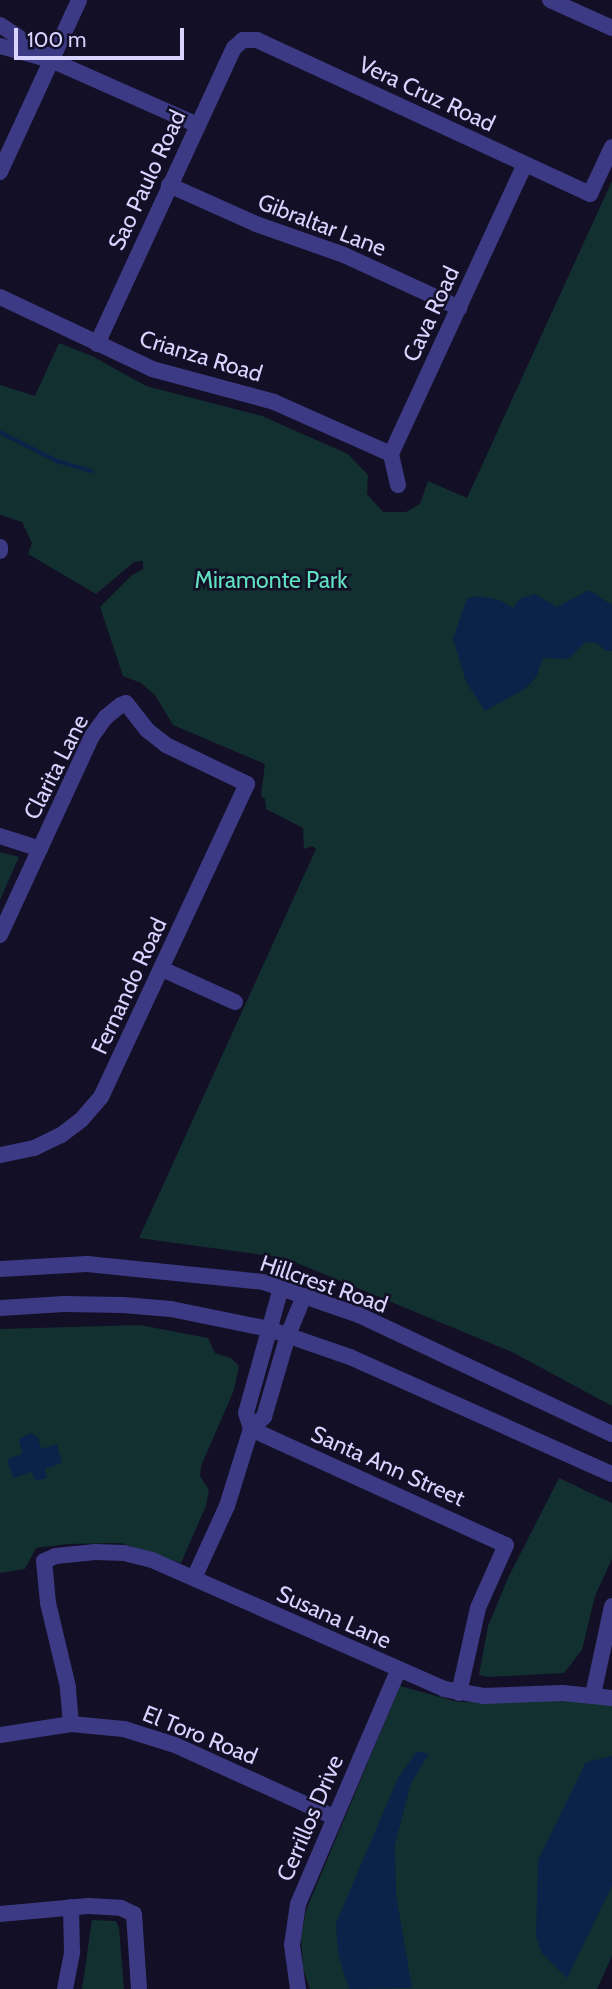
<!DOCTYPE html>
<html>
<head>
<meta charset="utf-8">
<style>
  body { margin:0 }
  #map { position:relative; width:612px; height:1989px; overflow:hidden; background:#130f26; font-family:Cabin,sans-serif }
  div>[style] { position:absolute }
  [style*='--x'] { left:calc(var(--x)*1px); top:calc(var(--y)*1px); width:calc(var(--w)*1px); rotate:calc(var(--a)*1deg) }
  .green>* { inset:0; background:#12302f }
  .water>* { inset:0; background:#0c2248 }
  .stream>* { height:3.5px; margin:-1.75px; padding:0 1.75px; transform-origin:1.75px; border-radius:1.75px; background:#0c2248 }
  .minor>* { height:16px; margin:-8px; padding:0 8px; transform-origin:8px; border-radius:8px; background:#3d3a85 }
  span { translate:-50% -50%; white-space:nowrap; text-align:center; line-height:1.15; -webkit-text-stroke:5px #130f26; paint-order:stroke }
  .street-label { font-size:23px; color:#d9d4ff }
  .park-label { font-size:23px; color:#5fe0c0 }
  .scale { position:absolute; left:14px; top:28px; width:170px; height:32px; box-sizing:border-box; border:4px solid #d9d4ff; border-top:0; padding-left:9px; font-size:21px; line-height:24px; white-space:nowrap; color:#d9d4ff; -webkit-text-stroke:5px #130f26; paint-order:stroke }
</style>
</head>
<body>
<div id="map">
  <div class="green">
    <div style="clip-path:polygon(612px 181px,612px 1406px,512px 1352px,285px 1258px,139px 1238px,316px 849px,312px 846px,304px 849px,303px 828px,266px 809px,265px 799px,261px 796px,265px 764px,173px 725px,155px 695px,141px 683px,123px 676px,100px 607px,132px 575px,143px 569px,143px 561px,134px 562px,96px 594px,28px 554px,32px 543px,22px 522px,0 515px,0 385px,35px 396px,59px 343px,92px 356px,146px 386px,262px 416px,348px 454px,368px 475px,367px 494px,383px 512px,406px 512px,420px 504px,428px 481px,467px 498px)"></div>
    <div style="clip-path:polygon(0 852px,19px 857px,0 900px)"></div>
    <div style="clip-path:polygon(140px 1325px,208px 1338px,215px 1353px,231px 1358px,239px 1366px,234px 1390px,201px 1466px,200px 1476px,209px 1490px,206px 1506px,181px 1563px,121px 1543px,67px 1544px,36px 1548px,25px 1569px,0 1573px,0 1329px)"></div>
    <div style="clip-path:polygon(559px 1478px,612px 1503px,612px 1559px,595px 1596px,582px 1650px,564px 1673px,487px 1677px,479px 1675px,488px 1626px,508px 1578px)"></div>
    <div style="clip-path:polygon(400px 1686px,458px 1702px,576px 1700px,612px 1706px,612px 1956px,597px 1989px,310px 1989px,303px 1969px,301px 1937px,306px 1910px)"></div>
    <div style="clip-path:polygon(92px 1920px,116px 1921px,119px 1928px,124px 1989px,82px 1989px)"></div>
  </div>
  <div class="water">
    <div style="clip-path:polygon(589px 590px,612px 605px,612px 651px,606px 651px,597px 643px,586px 642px,569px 659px,543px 658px,536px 677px,525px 689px,485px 711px,466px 682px,453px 639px,467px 598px,479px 596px,500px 600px,513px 608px,519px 599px,535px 594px,557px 607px)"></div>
    <div style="clip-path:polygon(31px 1433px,38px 1437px,41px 1449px,57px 1444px,62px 1463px,45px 1469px,47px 1478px,35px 1481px,32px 1472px,13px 1478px,7px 1459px,22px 1454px,19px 1439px)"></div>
    <div style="clip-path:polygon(417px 1751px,429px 1754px,411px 1783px,395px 1845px,396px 1894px,412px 1988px,349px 1989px,338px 1954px,336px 1923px,398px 1778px)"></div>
    <div style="clip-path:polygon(612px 1756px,612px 1886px,567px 1978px,541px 1952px,536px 1935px,538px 1860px,586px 1762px)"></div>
  </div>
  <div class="stream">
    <div style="--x:0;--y:432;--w:64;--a:27"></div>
    <div style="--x:57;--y:461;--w:36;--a:16"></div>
  </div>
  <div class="minor">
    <div style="--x:550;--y:0;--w:68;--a:24.3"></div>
    <div style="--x:0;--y:25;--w:53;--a:33.4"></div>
    <div style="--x:0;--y:46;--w:53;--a:15.4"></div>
    <div style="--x:51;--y:60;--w:161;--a:23.9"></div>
    <div style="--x:0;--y:172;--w:189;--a:-65.3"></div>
    <div style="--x:169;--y:185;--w:95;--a:24.1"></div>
    <div style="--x:256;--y:224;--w:93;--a:19.4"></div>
    <div style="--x:344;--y:255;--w:127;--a:24.7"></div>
    <div style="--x:0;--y:297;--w:168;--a:25.3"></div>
    <div style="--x:152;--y:369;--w:126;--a:15.1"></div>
    <div style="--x:274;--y:402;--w:128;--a:24"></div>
    <div style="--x:97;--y:344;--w:326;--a:-65.2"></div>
    <div style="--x:234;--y:48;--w:12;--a:-42"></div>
    <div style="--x:243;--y:40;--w:14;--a:0"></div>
    <div style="--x:257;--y:40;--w:367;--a:24.8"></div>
    <div style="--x:590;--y:194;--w:52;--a:-64.9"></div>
    <div style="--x:398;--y:485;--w:32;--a:-103"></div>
    <div style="--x:391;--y:454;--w:319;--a:-65.2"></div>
    <div style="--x:0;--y:547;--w:4;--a:90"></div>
    <div style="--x:0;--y:836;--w:42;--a:18"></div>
    <div style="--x:0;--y:935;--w:219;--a:-65.2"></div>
    <div style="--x:92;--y:736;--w:24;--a:-54"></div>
    <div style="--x:106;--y:717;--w:19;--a:-39"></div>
    <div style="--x:121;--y:705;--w:5;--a:-22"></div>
    <div style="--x:126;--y:703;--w:34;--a:52"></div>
    <div style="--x:147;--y:730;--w:24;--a:38"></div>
    <div style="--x:166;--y:745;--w:90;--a:25.7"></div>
    <div style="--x:247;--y:784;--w:345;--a:115"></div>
    <div style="--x:101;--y:1097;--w:30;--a:131"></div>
    <div style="--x:81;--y:1120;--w:25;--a:143"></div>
    <div style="--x:61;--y:1135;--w:30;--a:154"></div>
    <div style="--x:34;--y:1148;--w:35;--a:168"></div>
    <div style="--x:162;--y:969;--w:80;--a:24.3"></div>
    <div style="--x:0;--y:1269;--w:87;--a:-3.3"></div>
    <div style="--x:87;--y:1264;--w:177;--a:5.8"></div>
    <div style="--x:263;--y:1282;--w:102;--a:19"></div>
    <div style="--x:359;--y:1315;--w:280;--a:25.2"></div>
    <div style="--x:0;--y:1308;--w:64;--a:-3.6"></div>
    <div style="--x:64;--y:1304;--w:59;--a:1"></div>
    <div style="--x:123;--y:1305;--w:48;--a:4.8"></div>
    <div style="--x:171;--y:1309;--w:100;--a:11.5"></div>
    <div style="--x:269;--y:1329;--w:86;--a:19.1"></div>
    <div style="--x:350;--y:1357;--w:287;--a:24.1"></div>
    <div style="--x:251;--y:1429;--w:280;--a:24.5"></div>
    <div style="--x:506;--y:1545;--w:69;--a:114"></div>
    <div style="--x:478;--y:1608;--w:87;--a:102.6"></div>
    <div style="--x:251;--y:1429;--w:17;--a:-107"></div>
    <div style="--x:246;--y:1413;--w:130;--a:-74.4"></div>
    <div style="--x:194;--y:1578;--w:79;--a:-65.4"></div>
    <div style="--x:227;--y:1506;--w:81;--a:-72.7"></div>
    <div style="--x:251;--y:1429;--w:18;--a:-43"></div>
    <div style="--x:264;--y:1417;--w:85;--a:-73.7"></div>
    <div style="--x:288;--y:1335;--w:42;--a:-67.7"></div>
    <div style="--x:593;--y:1695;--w:91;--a:-77.9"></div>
    <div style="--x:71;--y:1724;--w:37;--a:-95"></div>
    <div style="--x:68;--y:1687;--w:86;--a:-103.4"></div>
    <div style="--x:48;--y:1603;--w:42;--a:-95.4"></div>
    <div style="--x:44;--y:1561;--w:13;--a:-23"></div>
    <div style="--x:56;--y:1556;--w:39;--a:-6"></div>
    <div style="--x:95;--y:1552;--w:29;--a:2"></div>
    <div style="--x:124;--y:1553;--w:29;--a:14"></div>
    <div style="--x:152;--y:1560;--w:319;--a:23.8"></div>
    <div style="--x:444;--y:1689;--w:40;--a:10"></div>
    <div style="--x:483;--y:1696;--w:80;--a:-2.1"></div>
    <div style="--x:563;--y:1693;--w:49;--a:5.8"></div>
    <div style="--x:0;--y:1735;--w:72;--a:-8.8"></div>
    <div style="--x:71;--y:1724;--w:53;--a:5.4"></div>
    <div style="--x:124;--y:1729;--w:53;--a:17.4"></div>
    <div style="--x:175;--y:1745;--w:175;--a:24.4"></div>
    <div style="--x:0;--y:1914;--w:88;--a:-5.2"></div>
    <div style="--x:88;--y:1906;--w:33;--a:3"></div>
    <div style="--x:121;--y:1908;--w:14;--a:25"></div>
    <div style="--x:134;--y:1914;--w:75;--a:86.2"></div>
    <div style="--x:65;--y:1989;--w:38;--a:-79"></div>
    <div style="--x:72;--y:1952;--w:45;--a:-91.3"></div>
    <div style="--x:298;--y:1989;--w:44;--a:-97.8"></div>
    <div style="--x:292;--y:1945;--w:41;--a:-81.7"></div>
    <div style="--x:298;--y:1904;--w:254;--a:-66.8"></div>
  </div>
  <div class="street-label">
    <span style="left:427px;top:94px;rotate:25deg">Vera Cruz Road</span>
    <span style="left:147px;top:180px;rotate:-65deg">Sao Paulo Road</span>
    <span style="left:322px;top:225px;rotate:21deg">Gibraltar Lane</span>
    <span style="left:431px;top:314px;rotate:-65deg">Cava Road</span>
    <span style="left:201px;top:356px;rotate:17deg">Crianza Road</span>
    <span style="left:56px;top:767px;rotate:-63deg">Clarita Lane</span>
    <span style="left:129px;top:986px;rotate:-65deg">Fernando Road</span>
    <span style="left:324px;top:1284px;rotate:19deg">Hillcrest Road</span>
    <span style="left:388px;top:1466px;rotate:24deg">Santa Ann Street</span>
    <span style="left:334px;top:1617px;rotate:24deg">Susana Lane</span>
    <span style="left:200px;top:1735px;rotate:22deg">El Toro Road</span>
    <span style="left:310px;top:1818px;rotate:-67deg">Cerrillos Drive</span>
  </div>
  <div class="park-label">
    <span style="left:271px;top:580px">Miramonte Park</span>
  </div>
  <div class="scale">100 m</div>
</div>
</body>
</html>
